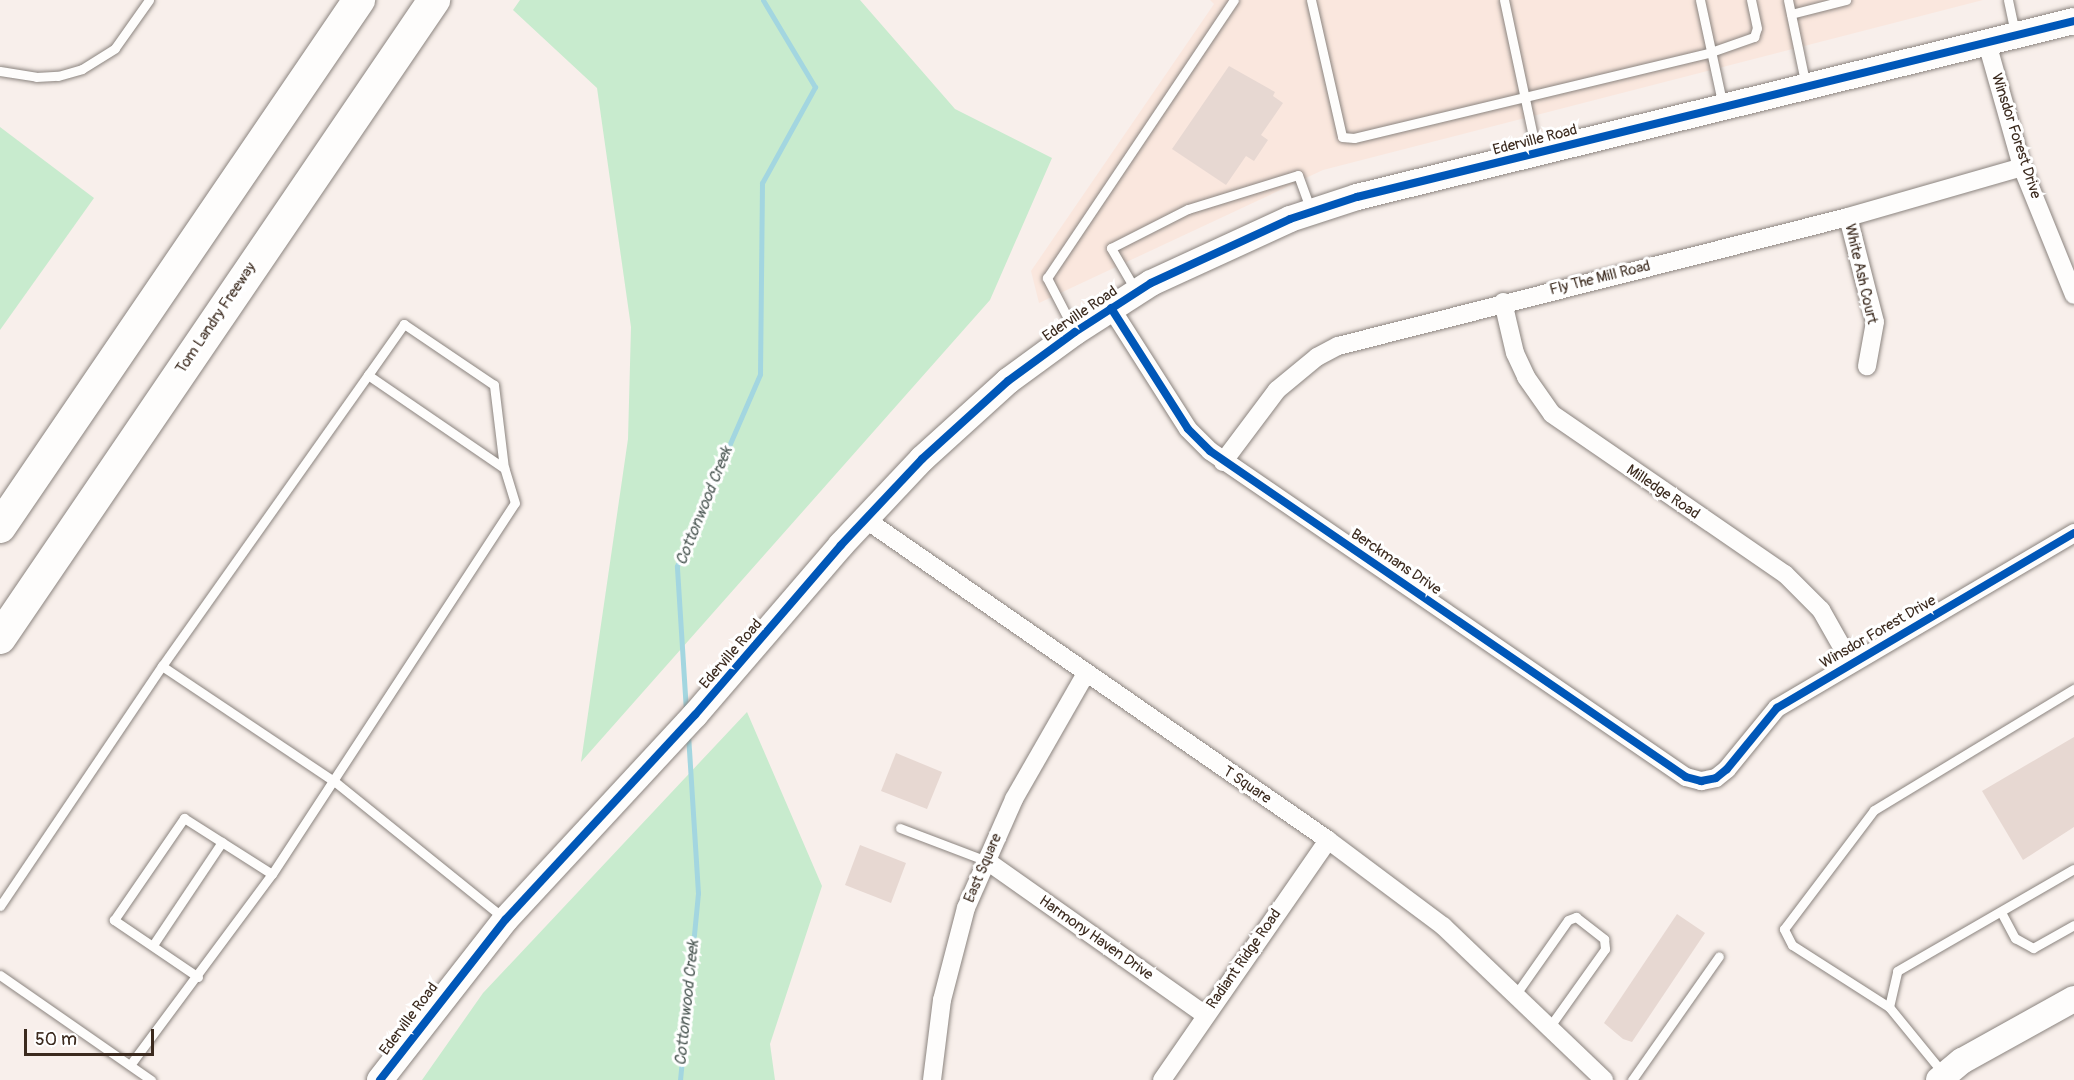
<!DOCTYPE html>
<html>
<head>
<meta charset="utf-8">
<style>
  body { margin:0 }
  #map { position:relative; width:2074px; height:1080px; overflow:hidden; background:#f8efeb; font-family:Pangolin,sans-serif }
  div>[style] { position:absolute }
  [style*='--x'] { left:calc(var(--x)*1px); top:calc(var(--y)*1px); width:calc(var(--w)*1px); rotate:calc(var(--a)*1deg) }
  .built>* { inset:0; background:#fae7de }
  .green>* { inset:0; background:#c8ebce }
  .stream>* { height:5px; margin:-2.5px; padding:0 2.5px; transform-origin:2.5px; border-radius:2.5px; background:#a3d6e0 }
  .building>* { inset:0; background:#e7d8d2 }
  .roads { filter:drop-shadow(0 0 2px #8b847f) drop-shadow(0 0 2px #8b847f) }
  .lane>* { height:9px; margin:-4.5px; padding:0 4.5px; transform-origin:4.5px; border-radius:4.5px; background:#fefdfc }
  .street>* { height:18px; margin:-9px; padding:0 9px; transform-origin:9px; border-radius:9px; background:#fefdfc }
  .secondary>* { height:26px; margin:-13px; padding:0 13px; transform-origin:13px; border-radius:13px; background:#fefdfc }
  .highway>* { height:32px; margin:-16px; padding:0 16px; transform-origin:16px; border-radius:16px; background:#fefdfc }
  .cycleway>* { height:8px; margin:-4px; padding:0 4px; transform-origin:4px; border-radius:4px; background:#0057b8 }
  span { translate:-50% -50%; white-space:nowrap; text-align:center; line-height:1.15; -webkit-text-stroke:6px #fff; paint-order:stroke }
  .street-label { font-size:15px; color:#3b2a1e }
  .water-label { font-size:16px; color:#4f5b57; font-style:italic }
  .scale { position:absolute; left:24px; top:1029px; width:130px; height:27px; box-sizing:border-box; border:3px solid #3b2a1e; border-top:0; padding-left:8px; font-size:18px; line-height:21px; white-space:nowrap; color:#3b2a1e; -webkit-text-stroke:4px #fff; paint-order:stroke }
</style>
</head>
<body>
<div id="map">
  <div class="built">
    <div style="clip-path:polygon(1210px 0,1983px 0,1323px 170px,1039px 303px,1031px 271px,1214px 4px)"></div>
  </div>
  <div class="green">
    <div style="clip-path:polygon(520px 0,860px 0,955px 109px,1052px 158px,990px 300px,581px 762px,628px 439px,631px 327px,597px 88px,513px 10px)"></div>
    <div style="clip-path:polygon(0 127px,94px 198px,0 330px)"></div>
    <div style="clip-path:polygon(747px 712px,822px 886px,770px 1044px,775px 1080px,422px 1080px,483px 993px)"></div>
  </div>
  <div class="stream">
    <div style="--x:686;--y:711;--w:145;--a:-93.6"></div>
    <div style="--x:677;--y:566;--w:209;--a:-66.6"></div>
    <div style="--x:760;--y:374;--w:191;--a:-89.4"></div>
    <div style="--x:762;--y:183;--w:110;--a:-61.1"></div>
    <div style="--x:815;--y:87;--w:101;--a:-120.9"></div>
    <div style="--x:680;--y:1080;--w:188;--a:-84.5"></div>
    <div style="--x:698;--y:893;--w:158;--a:-93.6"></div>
  </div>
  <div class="building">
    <div style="clip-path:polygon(1229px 66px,1275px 92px,1273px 96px,1283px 103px,1261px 135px,1268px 140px,1254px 161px,1246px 156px,1226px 185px,1172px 149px)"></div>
    <div style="clip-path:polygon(2074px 737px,2074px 827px,2023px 860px,1982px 791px)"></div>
    <div style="clip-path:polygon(896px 753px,942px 772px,927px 809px,881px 791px)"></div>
    <div style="clip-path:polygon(860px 845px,906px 863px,891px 903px,845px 885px)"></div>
    <div style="clip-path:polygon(1677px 914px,1705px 933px,1632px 1042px,1623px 1039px,1604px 1023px)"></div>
  </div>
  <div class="roads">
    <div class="lane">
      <div style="--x:1311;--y:0;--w:140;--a:77.2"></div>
      <div style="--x:1342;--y:137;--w:12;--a:5"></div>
      <div style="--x:1354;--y:138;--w:367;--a:-13.5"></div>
      <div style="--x:1711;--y:52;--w:46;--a:-19.2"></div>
      <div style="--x:1754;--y:37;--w:9;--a:-72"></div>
      <div style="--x:1757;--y:28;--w:29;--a:-102"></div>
      <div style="--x:1504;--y:0;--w:154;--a:78"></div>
      <div style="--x:1700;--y:0;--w:108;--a:77.8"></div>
      <div style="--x:1788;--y:0;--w:88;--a:78.2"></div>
      <div style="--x:2008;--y:0;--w:35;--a:78"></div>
      <div style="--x:1791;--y:14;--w:57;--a:-14.3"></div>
      <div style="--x:0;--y:71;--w:36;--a:9"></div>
      <div style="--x:36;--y:77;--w:22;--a:-3"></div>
      <div style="--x:58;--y:76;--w:25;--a:-16"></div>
      <div style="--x:82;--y:69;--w:39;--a:-32"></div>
      <div style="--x:115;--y:48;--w:59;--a:-54.7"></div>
      <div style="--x:1136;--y:291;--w:50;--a:-120.2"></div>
      <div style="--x:1111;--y:248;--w:86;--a:-26.9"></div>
      <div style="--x:1188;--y:209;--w:115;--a:-17.2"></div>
      <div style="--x:1298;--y:175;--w:37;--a:70"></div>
      <div style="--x:1074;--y:330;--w:59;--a:-117.4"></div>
      <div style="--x:1047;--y:278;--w:335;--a:-56.1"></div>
      <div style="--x:162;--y:666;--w:207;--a:33.8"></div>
      <div style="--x:334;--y:781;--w:220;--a:38.9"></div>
      <div style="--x:900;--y:828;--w:93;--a:20.8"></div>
      <div style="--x:0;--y:906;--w:290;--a:-56"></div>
      <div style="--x:162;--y:666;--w:357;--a:-54.7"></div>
      <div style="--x:368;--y:375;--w:165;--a:34.4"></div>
      <div style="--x:2001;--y:912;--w:30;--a:62"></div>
      <div style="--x:2015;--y:938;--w:21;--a:29"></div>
      <div style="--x:2033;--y:948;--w:47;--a:-29.3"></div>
      <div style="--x:153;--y:945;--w:124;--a:-56.2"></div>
      <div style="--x:0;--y:975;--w:184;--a:34.8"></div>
      <div style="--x:198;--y:977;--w:102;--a:-145.8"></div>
      <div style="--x:114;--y:920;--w:124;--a:-55.5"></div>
      <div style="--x:184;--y:818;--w:104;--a:32.5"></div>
      <div style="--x:1516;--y:994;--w:90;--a:-54.9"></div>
      <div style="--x:1568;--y:920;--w:9;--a:-21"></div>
      <div style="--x:1576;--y:917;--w:36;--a:38"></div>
      <div style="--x:1604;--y:939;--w:10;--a:84"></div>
      <div style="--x:1605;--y:949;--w:98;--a:125.5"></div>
      <div style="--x:1889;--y:1007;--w:115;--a:-147.4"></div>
      <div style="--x:1792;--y:945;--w:18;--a:-117"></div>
      <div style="--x:1784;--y:929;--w:149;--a:-52.9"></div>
      <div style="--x:1874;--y:810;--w:234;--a:-31.2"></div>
      <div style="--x:130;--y:1065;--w:238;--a:-53.4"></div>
      <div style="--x:272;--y:874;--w:443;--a:-56.8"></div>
      <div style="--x:515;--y:503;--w:37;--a:-107"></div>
      <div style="--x:504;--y:468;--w:84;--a:-96.9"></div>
      <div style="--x:494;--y:385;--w:109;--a:-145.9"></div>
      <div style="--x:404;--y:324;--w:62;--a:125.2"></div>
      <div style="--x:1943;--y:1073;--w:85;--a:-129.3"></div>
      <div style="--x:1889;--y:1007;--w:37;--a:-77"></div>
      <div style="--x:1897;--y:971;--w:204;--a:-30"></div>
      <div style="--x:1632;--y:1080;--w:151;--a:-54.9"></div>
    </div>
    <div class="street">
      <div style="--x:1987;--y:43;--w:129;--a:74.2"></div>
      <div style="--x:2022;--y:167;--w:138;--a:67.9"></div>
      <div style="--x:1848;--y:217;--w:108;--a:75.6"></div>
      <div style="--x:1875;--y:322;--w:45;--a:100.3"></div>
      <div style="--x:1503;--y:302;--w:52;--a:76.8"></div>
      <div style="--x:1515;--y:353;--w:26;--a:65"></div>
      <div style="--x:1526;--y:377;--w:45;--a:54.9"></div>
      <div style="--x:1552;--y:414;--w:283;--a:34.5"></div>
      <div style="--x:1785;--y:574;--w:51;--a:45"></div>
      <div style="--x:1821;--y:610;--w:61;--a:60.5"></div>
      <div style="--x:1111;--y:308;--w:143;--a:57.5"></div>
      <div style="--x:1188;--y:429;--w:31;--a:45"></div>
      <div style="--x:1210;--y:451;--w:577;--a:34.41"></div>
      <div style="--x:1686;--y:777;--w:16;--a:15"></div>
      <div style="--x:1701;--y:781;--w:15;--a:-11"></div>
      <div style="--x:1716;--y:778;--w:14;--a:-39"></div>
      <div style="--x:1727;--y:769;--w:79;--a:-50.7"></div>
      <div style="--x:1777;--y:708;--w:345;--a:-30.5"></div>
      <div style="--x:1223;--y:462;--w:90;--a:-53.1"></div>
      <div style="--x:1277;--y:390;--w:52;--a:-39.5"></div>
      <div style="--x:1317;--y:357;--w:24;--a:-28"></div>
      <div style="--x:1338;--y:346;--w:526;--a:-14.19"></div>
      <div style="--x:1848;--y:217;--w:181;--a:-16"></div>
      <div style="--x:865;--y:519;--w:563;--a:34.73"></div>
      <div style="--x:1328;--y:840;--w:144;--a:36.8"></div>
      <div style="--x:1443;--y:926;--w:223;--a:43.7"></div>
      <div style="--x:987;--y:861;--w:267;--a:35.2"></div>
      <div style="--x:932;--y:1080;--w:81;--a:-82.9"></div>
      <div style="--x:942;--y:1000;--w:95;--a:-75.4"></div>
      <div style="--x:966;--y:908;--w:119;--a:-66.2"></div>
      <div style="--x:1014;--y:799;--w:143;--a:-60.2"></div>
      <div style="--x:1162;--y:1080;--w:292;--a:-55.3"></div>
    </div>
    <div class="secondary">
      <div style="--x:380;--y:1080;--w:204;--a:-52"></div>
      <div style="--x:506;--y:919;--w:278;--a:-47.2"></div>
      <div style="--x:695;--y:715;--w:224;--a:-49.3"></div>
      <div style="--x:841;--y:545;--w:118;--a:-46.7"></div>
      <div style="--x:922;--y:459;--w:116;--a:-42.2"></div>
      <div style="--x:1008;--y:381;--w:83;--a:-36.2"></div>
      <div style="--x:1075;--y:332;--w:90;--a:-32.8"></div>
      <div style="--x:1151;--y:283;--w:153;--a:-24.7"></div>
      <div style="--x:1290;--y:219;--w:71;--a:-18.2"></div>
      <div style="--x:1357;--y:197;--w:738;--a:-13.79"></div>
      <div style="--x:1939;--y:1080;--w:30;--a:-40"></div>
      <div style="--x:1962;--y:1061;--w:128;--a:-29"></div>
    </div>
    <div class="highway">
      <div style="--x:0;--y:527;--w:638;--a:-55.74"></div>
      <div style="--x:0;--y:638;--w:772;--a:-55.77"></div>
    </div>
  </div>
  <div class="cycleway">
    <div style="--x:1111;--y:308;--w:143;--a:57.5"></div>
    <div style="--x:1188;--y:429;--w:31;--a:45"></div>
    <div style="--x:1210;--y:451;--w:577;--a:34.41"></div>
    <div style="--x:1686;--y:777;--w:16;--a:15"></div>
    <div style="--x:1701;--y:781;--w:15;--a:-11"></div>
    <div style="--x:1716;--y:778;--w:14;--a:-39"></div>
    <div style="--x:1727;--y:769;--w:79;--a:-50.7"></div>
    <div style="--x:1777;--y:708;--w:345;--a:-30.5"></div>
    <div style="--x:380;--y:1080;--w:204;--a:-52"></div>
    <div style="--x:506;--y:919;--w:278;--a:-47.2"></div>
    <div style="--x:695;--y:715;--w:224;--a:-49.3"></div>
    <div style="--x:841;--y:545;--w:118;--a:-46.7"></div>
    <div style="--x:922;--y:459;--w:116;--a:-42.2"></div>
    <div style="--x:1008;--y:381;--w:83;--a:-36.2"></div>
    <div style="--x:1075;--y:332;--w:90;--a:-32.8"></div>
    <div style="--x:1151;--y:283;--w:153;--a:-24.7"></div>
    <div style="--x:1290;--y:219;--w:71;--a:-18.2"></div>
    <div style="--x:1357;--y:197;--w:738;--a:-13.79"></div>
  </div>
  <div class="street-label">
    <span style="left:2016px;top:136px;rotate:72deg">Winsdor Forest Drive</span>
    <span style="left:1535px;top:140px;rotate:-14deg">Ederville Road</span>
    <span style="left:1861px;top:274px;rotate:77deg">White Ash Court</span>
    <span style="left:1600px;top:278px;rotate:-14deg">Fly The Mill Road</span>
    <span style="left:1080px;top:314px;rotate:-34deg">Ederville Road</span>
    <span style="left:216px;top:318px;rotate:-56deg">Tom Landry Freeway</span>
    <span style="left:1663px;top:492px;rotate:34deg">Milledge Road</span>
    <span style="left:1396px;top:562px;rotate:34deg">Berckmans Drive</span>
    <span style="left:1878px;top:632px;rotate:-30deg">Winsdor Forest Drive</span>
    <span style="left:731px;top:654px;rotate:-49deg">Ederville Road</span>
    <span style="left:1247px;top:785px;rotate:34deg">T Square</span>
    <span style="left:983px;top:868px;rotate:-67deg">East Square</span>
    <span style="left:1096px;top:938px;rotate:35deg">Harmony Haven Drive</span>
    <span style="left:1244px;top:959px;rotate:-55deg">Radiant Ridge Road</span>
    <span style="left:409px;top:1019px;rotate:-53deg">Ederville Road</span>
  </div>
  <div class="water-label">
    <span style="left:704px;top:506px;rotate:-68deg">Cottonwood Creek</span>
    <span style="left:687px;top:1003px;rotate:-84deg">Cottonwood Creek</span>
  </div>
  <div class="scale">50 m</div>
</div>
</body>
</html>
